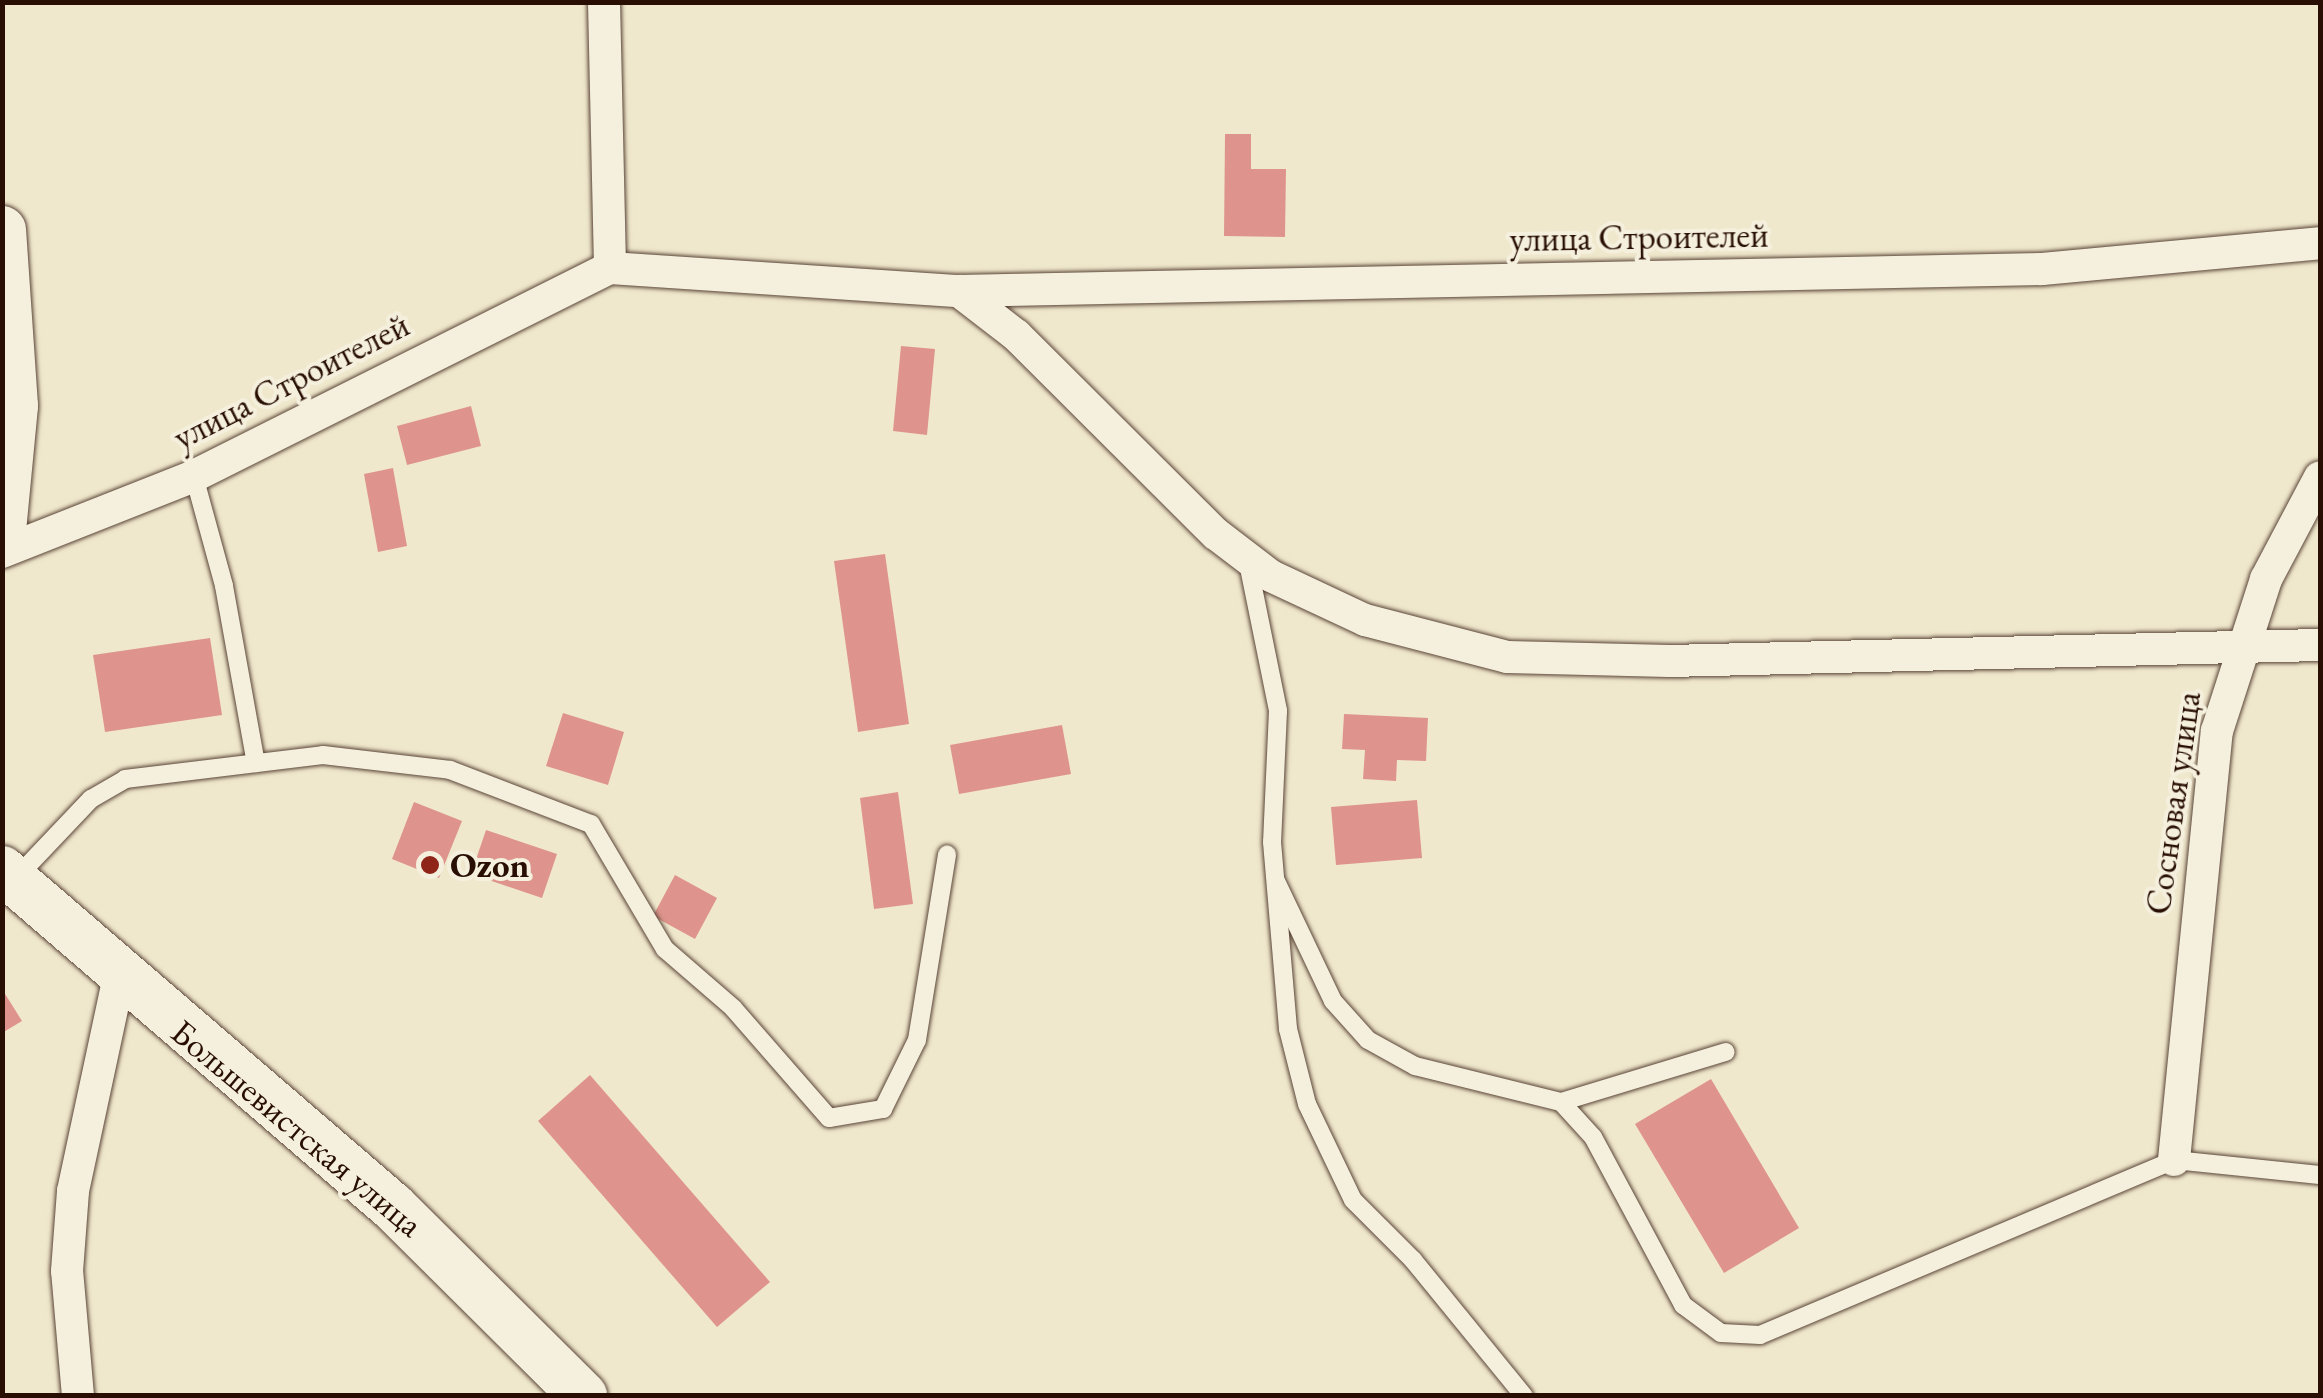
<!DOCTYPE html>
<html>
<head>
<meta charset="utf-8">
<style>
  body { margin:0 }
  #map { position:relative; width:2323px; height:1398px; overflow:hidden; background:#f0e8cd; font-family:"EB Garamond",serif }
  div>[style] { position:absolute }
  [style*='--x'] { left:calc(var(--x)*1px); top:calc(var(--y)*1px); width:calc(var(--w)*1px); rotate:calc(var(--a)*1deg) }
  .building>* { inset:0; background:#de948c }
  .roads { filter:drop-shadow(0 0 2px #5a4436) drop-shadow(0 0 2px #5a4436) }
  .lane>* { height:18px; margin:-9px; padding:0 9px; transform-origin:9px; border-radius:9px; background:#f5f0de }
  .street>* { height:32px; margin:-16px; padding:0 16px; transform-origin:16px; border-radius:16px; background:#f5f0de }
  .secondary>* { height:48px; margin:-24px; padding:0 24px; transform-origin:24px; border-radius:24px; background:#f5f0de }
  .dots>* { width:28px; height:28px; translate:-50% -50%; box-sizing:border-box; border:5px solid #f5f0de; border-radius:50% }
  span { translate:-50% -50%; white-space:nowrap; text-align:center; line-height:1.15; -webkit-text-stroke:8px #f5f0de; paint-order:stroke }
  .street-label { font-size:35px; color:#280e03 }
  .poi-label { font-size:35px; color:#280e03; font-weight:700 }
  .left { translate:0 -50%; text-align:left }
  .frame { position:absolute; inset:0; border:5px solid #280e03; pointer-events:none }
</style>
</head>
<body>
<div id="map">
  <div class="building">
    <div style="clip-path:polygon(1225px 134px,1251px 134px,1251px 169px,1286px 169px,1285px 237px,1224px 236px)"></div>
    <div style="clip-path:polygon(901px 346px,935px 349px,927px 435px,893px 431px)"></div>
    <div style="clip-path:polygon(471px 406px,481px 446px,407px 465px,397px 426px)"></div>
    <div style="clip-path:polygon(393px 468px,407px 546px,378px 552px,364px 474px)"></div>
    <div style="clip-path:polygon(885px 554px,909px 724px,858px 732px,834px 561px)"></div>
    <div style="clip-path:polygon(210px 638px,222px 715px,105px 732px,93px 655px)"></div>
    <div style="clip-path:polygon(563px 713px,624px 732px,608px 785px,546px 766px)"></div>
    <div style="clip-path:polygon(1344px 714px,1428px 718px,1426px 761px,1397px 760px,1396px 781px,1363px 779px,1365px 750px,1342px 749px)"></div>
    <div style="clip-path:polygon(1062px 725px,1071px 774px,959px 794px,950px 745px)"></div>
    <div style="clip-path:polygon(898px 792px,913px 904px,874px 909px,860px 798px)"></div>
    <div style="clip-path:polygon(1417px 800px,1422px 858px,1336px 865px,1331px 807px)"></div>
    <div style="clip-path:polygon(414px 802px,462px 821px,439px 878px,392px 859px)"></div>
    <div style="clip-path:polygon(486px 830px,557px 854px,542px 898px,471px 874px)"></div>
    <div style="clip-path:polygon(675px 875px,717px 898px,695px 939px,653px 916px)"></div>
    <div style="clip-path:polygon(2px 989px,22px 1021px,2px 1033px)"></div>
    <div style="clip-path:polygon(590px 1075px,770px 1282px,717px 1327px,538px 1121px)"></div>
    <div style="clip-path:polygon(1711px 1079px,1799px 1228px,1724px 1273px,1635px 1124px)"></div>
  </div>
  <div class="roads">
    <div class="lane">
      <div style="--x:194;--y:476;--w:114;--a:74.7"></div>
      <div style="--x:224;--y:586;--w:180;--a:79.8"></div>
      <div style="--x:1247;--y:558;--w:156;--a:78.5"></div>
      <div style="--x:1278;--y:711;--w:131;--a:92.6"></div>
      <div style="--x:1272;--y:842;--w:188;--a:85.1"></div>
      <div style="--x:1288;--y:1029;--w:77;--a:75.8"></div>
      <div style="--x:1307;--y:1104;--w:106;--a:64.4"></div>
      <div style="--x:1353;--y:1200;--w:85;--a:45"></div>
      <div style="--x:1413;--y:1260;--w:176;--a:50.8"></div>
      <div style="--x:14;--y:880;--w:112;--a:-46.5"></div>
      <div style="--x:91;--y:799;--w:39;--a:-30"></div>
      <div style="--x:125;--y:779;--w:199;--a:-6.9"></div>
      <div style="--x:323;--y:755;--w:128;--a:6.7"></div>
      <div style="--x:450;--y:770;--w:151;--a:21"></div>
      <div style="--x:591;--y:824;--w:145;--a:59.4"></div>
      <div style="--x:665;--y:949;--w:90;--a:40.9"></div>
      <div style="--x:733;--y:1008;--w:146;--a:48.9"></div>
      <div style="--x:829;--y:1118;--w:55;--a:-9.5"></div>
      <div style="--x:883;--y:1109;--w:77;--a:-63.8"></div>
      <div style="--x:917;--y:1040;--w:188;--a:-80.8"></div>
      <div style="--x:1276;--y:881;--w:133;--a:64.6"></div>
      <div style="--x:1333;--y:1001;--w:52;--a:48.1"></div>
      <div style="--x:1368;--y:1040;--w:54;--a:29"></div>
      <div style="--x:1415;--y:1066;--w:150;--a:13.9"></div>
      <div style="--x:1561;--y:1102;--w:47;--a:47.6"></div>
      <div style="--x:1593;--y:1137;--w:191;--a:61.8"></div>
      <div style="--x:1683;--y:1305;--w:47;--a:36.4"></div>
      <div style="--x:1721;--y:1333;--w:39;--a:3"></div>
      <div style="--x:1760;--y:1335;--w:449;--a:-22.9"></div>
      <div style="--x:2174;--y:1160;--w:147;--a:5.9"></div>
      <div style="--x:1561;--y:1102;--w:172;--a:-16.9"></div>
    </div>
    <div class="street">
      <div style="--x:604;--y:2;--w:266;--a:88.7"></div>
      <div style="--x:959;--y:291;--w:72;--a:37.7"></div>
      <div style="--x:1016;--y:335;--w:282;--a:44.9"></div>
      <div style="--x:1216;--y:534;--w:69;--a:37.4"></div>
      <div style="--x:1271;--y:576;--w:104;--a:25.1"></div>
      <div style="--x:1365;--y:620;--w:147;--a:14.6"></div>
      <div style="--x:1507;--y:657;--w:162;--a:1.4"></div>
      <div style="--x:1669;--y:661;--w:651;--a:-1.41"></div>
      <div style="--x:2;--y:552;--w:206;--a:-21.6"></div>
      <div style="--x:194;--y:476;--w:465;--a:-26.6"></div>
      <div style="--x:610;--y:268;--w:350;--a:3.8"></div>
      <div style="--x:959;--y:291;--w:1083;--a:-1.16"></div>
      <div style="--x:2042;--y:269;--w:279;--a:-5.3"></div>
      <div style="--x:2174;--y:1160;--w:431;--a:-84.3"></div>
      <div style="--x:2217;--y:731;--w:160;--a:-72.1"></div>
      <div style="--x:2266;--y:579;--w:115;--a:-62.1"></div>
      <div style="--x:78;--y:1396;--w:125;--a:-95"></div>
      <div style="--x:67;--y:1271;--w:80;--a:-85.7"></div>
      <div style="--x:73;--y:1191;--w:220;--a:-77.9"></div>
    </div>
    <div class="secondary">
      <div style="--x:2;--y:230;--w:176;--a:86.1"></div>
      <div style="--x:14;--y:406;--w:125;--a:95.5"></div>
      <div style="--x:2;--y:870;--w:516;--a:40.76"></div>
      <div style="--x:393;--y:1207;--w:268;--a:44.8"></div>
    </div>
  </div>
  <div class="dots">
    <div style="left:430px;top:865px;background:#8f2418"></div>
  </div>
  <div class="street-label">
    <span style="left:1639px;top:237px;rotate:-1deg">улица Строителей</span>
    <span style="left:291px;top:381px;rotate:-27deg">улица Строителей</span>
    <span style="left:2173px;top:803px;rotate:-82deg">Сосновая улица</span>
    <span style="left:297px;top:1128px;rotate:40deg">Большевистская улица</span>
  </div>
  <div class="poi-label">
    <span class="left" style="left:450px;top:865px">Ozon</span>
  </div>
  <div class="frame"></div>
</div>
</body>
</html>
